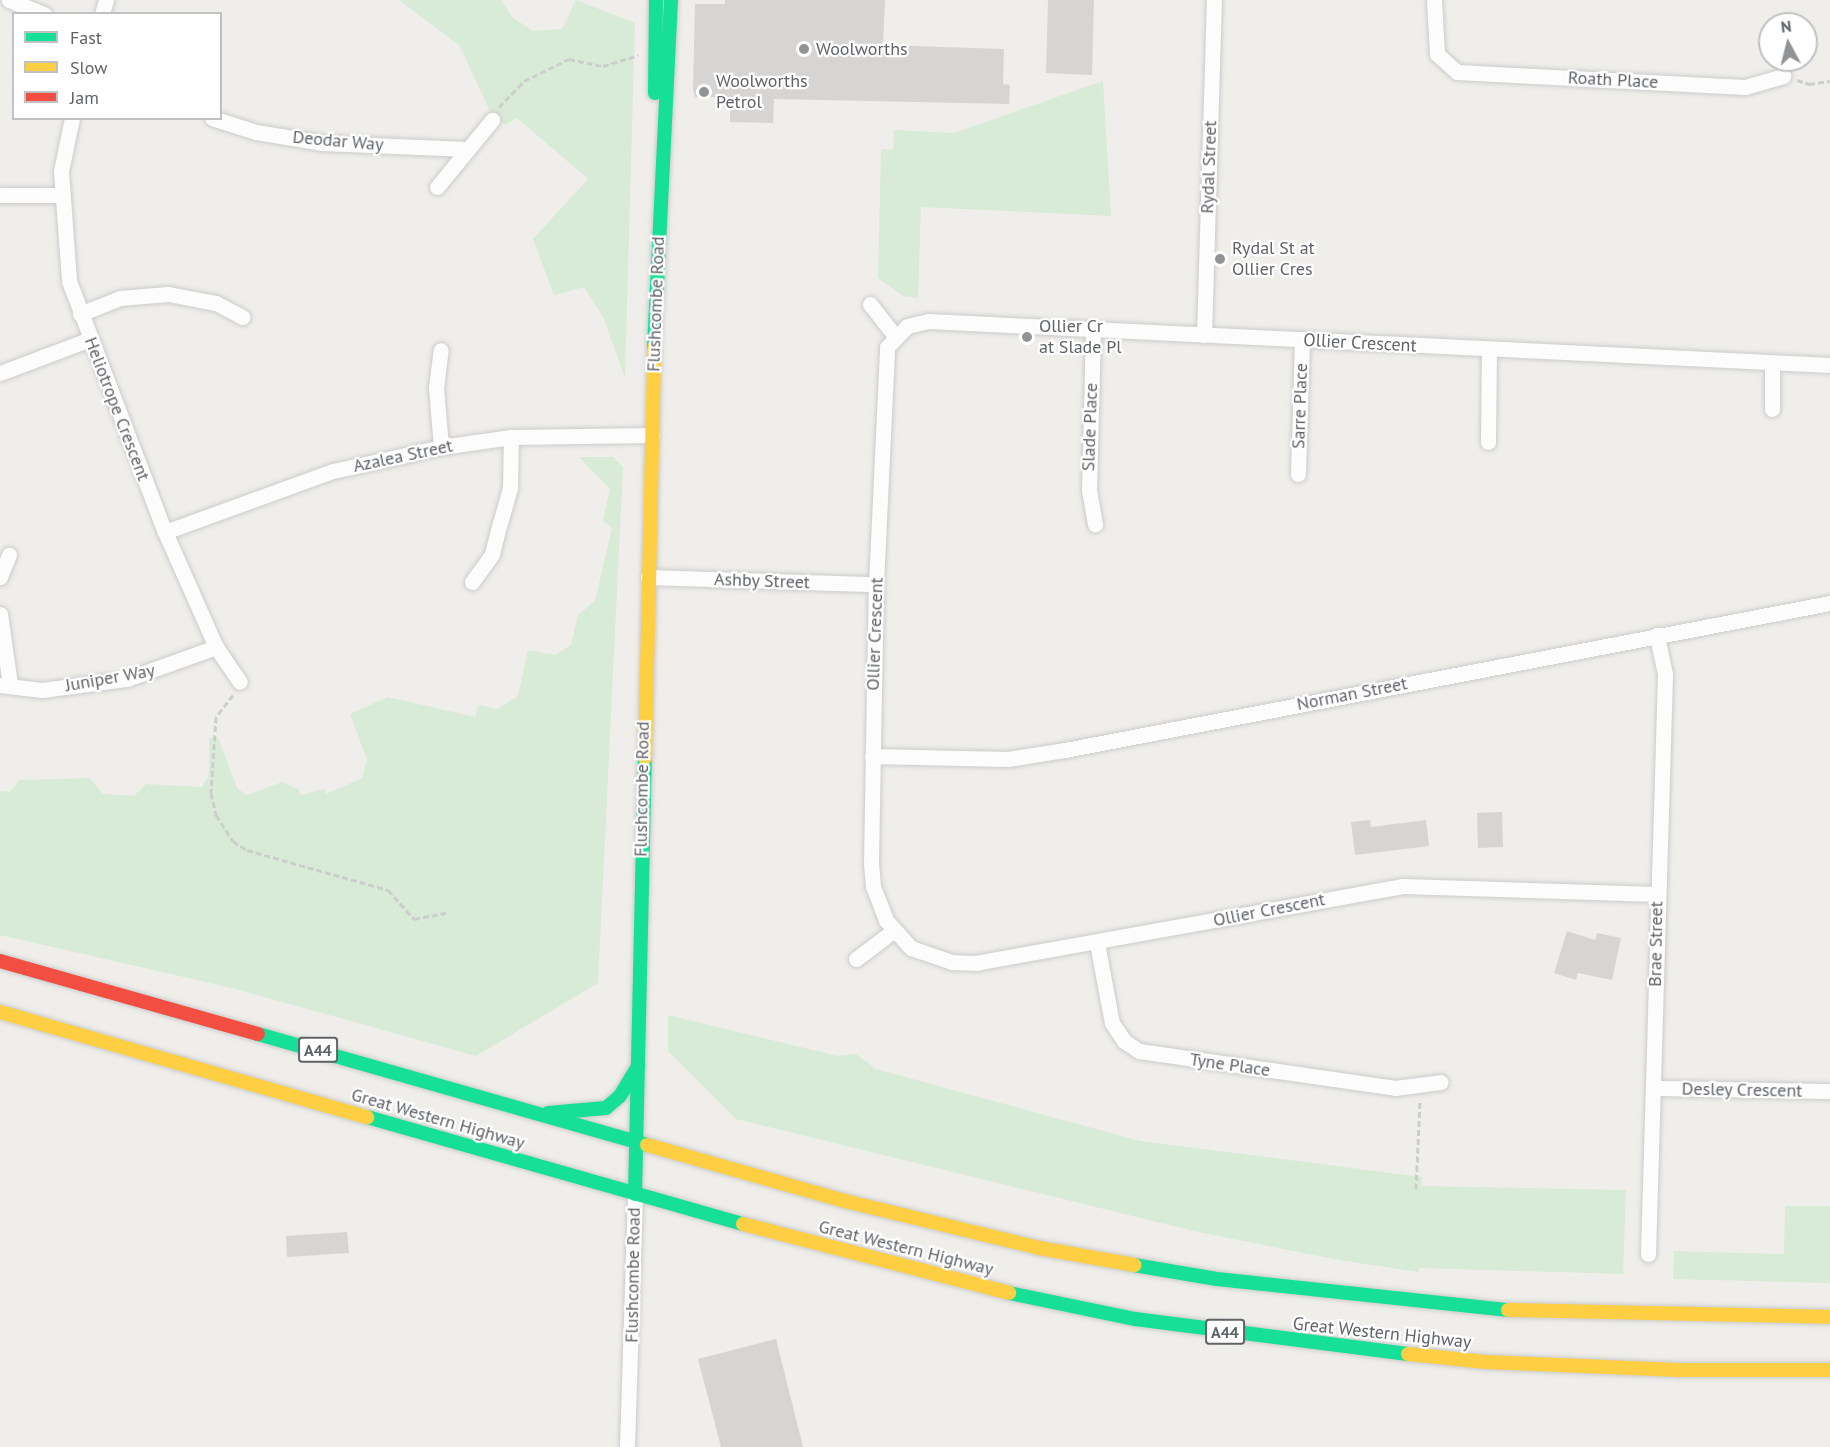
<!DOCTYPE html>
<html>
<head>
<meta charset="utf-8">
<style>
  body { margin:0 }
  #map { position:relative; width:1830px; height:1447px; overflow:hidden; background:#efeeea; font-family:"PT Sans",sans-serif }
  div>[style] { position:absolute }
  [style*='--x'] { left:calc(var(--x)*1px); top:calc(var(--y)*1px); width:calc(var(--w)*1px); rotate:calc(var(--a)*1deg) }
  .green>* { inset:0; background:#d8ebd6 }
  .building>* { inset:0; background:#d6d5d3 }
  .path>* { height:3px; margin-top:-1.5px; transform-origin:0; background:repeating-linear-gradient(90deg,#cacfcc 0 6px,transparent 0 9px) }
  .roads { filter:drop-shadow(0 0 2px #cbcccc) drop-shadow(0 0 2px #cbcccc) }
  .street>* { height:15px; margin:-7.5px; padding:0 7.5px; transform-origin:7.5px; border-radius:7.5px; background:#fdfcfc }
  .fast>* { height:14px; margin:-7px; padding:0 7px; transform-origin:7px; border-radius:7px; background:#16e098 }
  .slow>* { height:14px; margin:-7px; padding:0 7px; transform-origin:7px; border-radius:7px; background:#ffcf43 }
  .jam>* { height:14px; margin:-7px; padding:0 7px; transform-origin:7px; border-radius:7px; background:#f24e42 }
  .dots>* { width:16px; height:16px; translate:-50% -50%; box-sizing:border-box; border:3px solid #fff; border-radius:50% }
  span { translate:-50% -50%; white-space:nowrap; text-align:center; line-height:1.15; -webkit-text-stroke:4.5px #fff; paint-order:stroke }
  .shield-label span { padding:2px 4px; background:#fff; border:2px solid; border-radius:4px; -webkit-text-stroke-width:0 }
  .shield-label { font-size:16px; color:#5f6368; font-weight:700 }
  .poi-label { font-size:18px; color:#5f6368 }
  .left { translate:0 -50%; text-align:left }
  .street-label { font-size:18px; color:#5f6368 }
  .legend { position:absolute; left:12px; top:12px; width:210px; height:108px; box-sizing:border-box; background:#fff; border:2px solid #bfc1c3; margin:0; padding:8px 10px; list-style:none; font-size:18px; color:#5f6368 }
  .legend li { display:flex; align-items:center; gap:12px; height:30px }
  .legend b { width:30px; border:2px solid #bfc1c3 }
  .north { position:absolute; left:1758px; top:12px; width:60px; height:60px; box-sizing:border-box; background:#fff; border:2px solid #bfc1c3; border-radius:50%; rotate:353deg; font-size:16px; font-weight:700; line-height:24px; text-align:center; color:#5f6368 }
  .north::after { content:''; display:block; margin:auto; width:21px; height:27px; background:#919496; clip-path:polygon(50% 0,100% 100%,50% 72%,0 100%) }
</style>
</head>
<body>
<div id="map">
  <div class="green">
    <div style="clip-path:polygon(399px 0,501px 0,512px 17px,533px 31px,562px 29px,576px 0,635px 23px,625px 377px,603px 317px,584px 287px,554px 295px,533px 239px,588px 179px,517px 118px,505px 125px,490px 111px,459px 45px)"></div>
    <div style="clip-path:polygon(1103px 81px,1111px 216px,921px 207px,918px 298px,903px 296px,878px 278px,881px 149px,893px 150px,894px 130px,954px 133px)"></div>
    <div style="clip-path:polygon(579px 457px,613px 457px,623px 467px,598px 983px,476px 1056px,232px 988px,0 935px,0 791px,10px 792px,19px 780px,90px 778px,103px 794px,134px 796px,146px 784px,202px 787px,209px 775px,209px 738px,218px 737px,237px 788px,247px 795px,282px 782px,299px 790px,300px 795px,324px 789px,326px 794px,362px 778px,367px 760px,350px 714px,388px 697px,475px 717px,478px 705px,497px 709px,518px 696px,528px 650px,555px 655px,571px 645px,578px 615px,595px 601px,612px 528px,603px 520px,610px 489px)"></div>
    <div style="clip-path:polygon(668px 1015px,838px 1056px,856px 1054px,876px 1069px,1140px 1141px,1422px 1177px,1421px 1186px,1626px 1190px,1623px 1274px,1419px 1268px,1419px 1272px,1339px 1260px,1194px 1231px,736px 1119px,668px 1051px)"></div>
    <div style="clip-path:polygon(1785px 1206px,1830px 1206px,1830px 1283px,1673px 1279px,1674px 1251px,1784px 1254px)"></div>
  </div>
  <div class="building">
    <div style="clip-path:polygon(725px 0,885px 0,883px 45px,1004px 49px,1003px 84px,1010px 85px,1009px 104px,774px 99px,773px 123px,730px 122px,730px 97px,695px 97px,693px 90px,695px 4px,725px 4px)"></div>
    <div style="clip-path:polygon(1048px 0,1094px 0,1092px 75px,1046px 73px)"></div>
    <div style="clip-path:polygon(1502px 812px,1503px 847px,1478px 848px,1477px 813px)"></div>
    <div style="clip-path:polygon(1370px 820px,1371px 827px,1426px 820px,1429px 846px,1355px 855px,1351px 822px)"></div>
    <div style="clip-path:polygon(1567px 931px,1595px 940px,1597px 933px,1621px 938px,1612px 980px,1578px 973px,1576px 980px,1554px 973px)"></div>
    <div style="clip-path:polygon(347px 1232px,349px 1253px,287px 1257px,286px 1236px)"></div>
    <div style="clip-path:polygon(776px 1339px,803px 1447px,721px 1447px,698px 1359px)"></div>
  </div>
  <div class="path">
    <div style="--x:1797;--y:80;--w:13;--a:18"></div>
    <div style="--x:1809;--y:84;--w:21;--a:-8"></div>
    <div style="--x:499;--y:107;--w:36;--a:-46"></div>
    <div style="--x:524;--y:81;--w:50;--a:-26.1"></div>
    <div style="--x:569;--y:59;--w:35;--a:12"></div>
    <div style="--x:603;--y:66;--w:37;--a:-17"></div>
    <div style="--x:233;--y:695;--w:28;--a:128"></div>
    <div style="--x:216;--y:717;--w:76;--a:93.8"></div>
    <div style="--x:211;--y:793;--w:23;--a:77"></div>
    <div style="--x:216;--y:815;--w:31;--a:57"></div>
    <div style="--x:233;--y:841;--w:17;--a:33"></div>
    <div style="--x:247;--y:850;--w:147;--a:15.8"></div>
    <div style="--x:388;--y:890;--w:39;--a:48"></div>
    <div style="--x:414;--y:919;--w:33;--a:-11"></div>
    <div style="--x:1416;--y:1189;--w:88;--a:-87.4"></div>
  </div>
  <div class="roads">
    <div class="street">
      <div style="--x:9;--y:0;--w:38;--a:22"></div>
      <div style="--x:1434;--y:0;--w:54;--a:86.8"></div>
      <div style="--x:1437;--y:54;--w:27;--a:42"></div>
      <div style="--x:1457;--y:72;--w:288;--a:3"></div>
      <div style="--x:1745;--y:87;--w:40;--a:-16"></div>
      <div style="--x:102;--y:14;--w:15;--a:-74"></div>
      <div style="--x:72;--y:118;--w:54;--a:101.7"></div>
      <div style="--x:61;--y:171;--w:110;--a:85.8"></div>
      <div style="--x:69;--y:281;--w:269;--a:69.1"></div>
      <div style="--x:165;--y:532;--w:126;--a:66.1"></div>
      <div style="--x:216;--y:647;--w:42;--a:55.6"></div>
      <div style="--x:212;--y:118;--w:46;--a:17.7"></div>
      <div style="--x:256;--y:132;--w:68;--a:9.3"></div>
      <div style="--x:323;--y:143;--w:144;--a:2.4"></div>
      <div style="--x:437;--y:187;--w:87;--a:-50.6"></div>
      <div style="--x:0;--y:195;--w:61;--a:0"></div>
      <div style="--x:870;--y:304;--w:39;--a:52"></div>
      <div style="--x:80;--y:314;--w:43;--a:-21.8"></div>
      <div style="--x:120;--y:298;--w:48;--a:-4.8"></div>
      <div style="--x:168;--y:294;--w:49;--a:10.6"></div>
      <div style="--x:216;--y:303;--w:30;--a:28"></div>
      <div style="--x:1093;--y:329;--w:161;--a:91.4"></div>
      <div style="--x:1089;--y:490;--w:35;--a:80"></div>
      <div style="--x:1204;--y:335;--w:335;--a:-88.3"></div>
      <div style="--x:0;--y:373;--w:96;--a:-20.7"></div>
      <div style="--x:1772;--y:409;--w:46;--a:-90"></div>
      <div style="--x:1488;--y:442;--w:92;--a:-89.4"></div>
      <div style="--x:441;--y:447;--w:59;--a:-94.8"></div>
      <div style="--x:436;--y:388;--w:38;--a:-83"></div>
      <div style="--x:1298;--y:474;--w:135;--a:-88.3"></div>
      <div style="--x:165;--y:532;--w:179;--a:-20"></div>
      <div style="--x:333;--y:471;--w:111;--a:-12.5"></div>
      <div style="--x:441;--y:447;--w:71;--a:-8.1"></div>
      <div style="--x:511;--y:437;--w:141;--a:-0.8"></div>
      <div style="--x:0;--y:577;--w:24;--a:-68"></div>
      <div style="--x:648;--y:577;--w:228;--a:1.8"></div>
      <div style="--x:472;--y:582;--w:34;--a:-54"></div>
      <div style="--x:492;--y:554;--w:32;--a:-76"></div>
      <div style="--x:500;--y:523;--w:37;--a:-74"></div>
      <div style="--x:510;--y:487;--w:50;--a:-88.9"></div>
      <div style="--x:0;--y:614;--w:71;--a:81.9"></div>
      <div style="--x:0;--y:685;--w:42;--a:6.8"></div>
      <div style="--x:42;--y:690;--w:86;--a:-7.4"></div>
      <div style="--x:127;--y:679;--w:95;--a:-19.8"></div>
      <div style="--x:872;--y:756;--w:136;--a:1.3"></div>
      <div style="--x:1008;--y:759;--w:58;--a:-9"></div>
      <div style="--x:1065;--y:750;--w:779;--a:-10.88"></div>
      <div style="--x:1657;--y:894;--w:254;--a:-178.2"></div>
      <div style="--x:1403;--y:886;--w:433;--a:169.8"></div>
      <div style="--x:977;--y:963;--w:25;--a:-178"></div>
      <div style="--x:952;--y:962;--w:43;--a:-161.1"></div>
      <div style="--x:911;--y:948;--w:38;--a:-132"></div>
      <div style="--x:886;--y:920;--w:36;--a:-111"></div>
      <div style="--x:873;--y:886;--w:23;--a:-95"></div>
      <div style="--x:871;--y:863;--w:279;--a:-89"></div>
      <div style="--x:876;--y:584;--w:237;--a:-87.3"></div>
      <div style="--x:887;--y:347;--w:29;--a:-46"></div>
      <div style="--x:907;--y:326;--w:22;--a:-13"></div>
      <div style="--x:928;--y:321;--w:903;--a:2.79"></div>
      <div style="--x:1097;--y:943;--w:81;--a:79.4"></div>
      <div style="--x:1112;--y:1023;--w:22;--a:56"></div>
      <div style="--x:1124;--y:1041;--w:18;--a:34"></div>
      <div style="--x:1139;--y:1051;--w:259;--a:8.2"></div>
      <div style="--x:1395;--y:1088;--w:46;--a:-7.4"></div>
      <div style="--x:856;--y:959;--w:46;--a:-37.1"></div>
      <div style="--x:1654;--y:1088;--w:176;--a:1"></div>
      <div style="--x:1648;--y:1254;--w:580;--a:-88.32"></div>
      <div style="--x:1665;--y:674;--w:40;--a:-102"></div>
      <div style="--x:627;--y:1447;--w:253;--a:-88.2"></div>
    </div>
    <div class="fast">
      <div style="--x:655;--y:93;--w:93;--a:-89.4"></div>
      <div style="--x:654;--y:347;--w:347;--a:-87.2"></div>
      <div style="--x:258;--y:1034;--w:405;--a:15.9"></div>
      <div style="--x:548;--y:1113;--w:58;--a:-4.9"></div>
      <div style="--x:606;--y:1108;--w:18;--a:-41"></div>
      <div style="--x:620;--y:1096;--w:35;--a:-59"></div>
      <div style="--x:367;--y:1117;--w:391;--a:15.9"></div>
      <div style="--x:635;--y:1194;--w:436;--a:-88.7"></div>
      <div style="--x:1134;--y:1265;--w:84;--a:9.6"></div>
      <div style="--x:1217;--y:1279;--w:293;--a:6.1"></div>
      <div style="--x:1009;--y:1293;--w:129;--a:11.7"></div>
      <div style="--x:1135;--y:1319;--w:275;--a:7.3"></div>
    </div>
    <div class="slow">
      <div style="--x:645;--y:758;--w:411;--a:-88.7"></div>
      <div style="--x:0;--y:1012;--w:382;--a:16"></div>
      <div style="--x:647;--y:1145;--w:206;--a:15.8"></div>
      <div style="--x:845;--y:1201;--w:200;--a:13.6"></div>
      <div style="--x:1039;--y:1248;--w:97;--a:10.1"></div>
      <div style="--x:743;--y:1224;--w:275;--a:14.5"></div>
      <div style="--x:1508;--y:1310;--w:322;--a:1.2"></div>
      <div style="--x:1408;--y:1354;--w:78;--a:5.9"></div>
      <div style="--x:1486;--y:1362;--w:193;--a:2.4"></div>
      <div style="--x:1679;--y:1370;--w:151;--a:0"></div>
    </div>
    <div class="jam">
      <div style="--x:0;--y:961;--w:268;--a:15.8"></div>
    </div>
  </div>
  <div class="dots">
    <div style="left:804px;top:49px;background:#919496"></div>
    <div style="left:704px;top:92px;background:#919496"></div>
    <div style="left:1220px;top:259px;background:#919496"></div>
    <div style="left:1027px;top:337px;background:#919496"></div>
  </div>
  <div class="shield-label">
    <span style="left:318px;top:1050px">A44</span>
    <span style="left:1225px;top:1332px">A44</span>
  </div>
  <div class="poi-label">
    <span class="left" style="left:816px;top:49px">Woolworths</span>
    <span class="left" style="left:716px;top:92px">Woolworths<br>Petrol</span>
    <span class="left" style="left:1232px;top:259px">Rydal St at<br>Ollier Cres</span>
    <span class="left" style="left:1039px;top:337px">Ollier Cr<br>at Slade Pl</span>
  </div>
  <div class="street-label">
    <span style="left:1613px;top:80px;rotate:3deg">Roath Place</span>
    <span style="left:338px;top:141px;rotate:5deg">Deodar Way</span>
    <span style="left:1209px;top:167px;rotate:-88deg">Rydal Street</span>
    <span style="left:656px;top:304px;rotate:-88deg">Flushcombe Road</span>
    <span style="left:1360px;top:343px;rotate:3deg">Ollier Crescent</span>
    <span style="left:1300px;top:406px;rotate:-88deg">Sarre Place</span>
    <span style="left:117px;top:409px;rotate:69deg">Heliotrope Crescent</span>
    <span style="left:1090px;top:427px;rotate:-88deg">Slade Place</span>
    <span style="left:403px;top:456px;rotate:-12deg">Azalea Street</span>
    <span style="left:762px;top:581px;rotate:2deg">Ashby Street</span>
    <span style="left:875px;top:634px;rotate:-88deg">Ollier Crescent</span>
    <span style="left:110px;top:678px;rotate:-10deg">Juniper Way</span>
    <span style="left:1352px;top:694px;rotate:-11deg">Norman Street</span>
    <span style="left:642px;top:789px;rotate:-89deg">Flushcombe Road</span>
    <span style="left:1269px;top:910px;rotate:-11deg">Ollier Crescent</span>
    <span style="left:1656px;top:944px;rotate:-89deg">Brae Street</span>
    <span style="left:1230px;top:1065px;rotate:8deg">Tyne Place</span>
    <span style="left:1742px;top:1090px;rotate:1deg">Desley Crescent</span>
    <span style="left:438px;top:1119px;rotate:16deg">Great Western Highway</span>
    <span style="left:906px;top:1248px;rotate:14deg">Great Western Highway</span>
    <span style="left:633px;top:1275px;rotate:-89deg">Flushcombe Road</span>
    <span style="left:1382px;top:1333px;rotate:6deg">Great Western Highway</span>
  </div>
  <ul class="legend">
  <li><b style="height:8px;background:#16e098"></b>Fast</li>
  <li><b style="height:8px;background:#ffcf43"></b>Slow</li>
  <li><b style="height:8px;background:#f24e42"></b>Jam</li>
  </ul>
  <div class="north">N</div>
</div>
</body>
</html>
